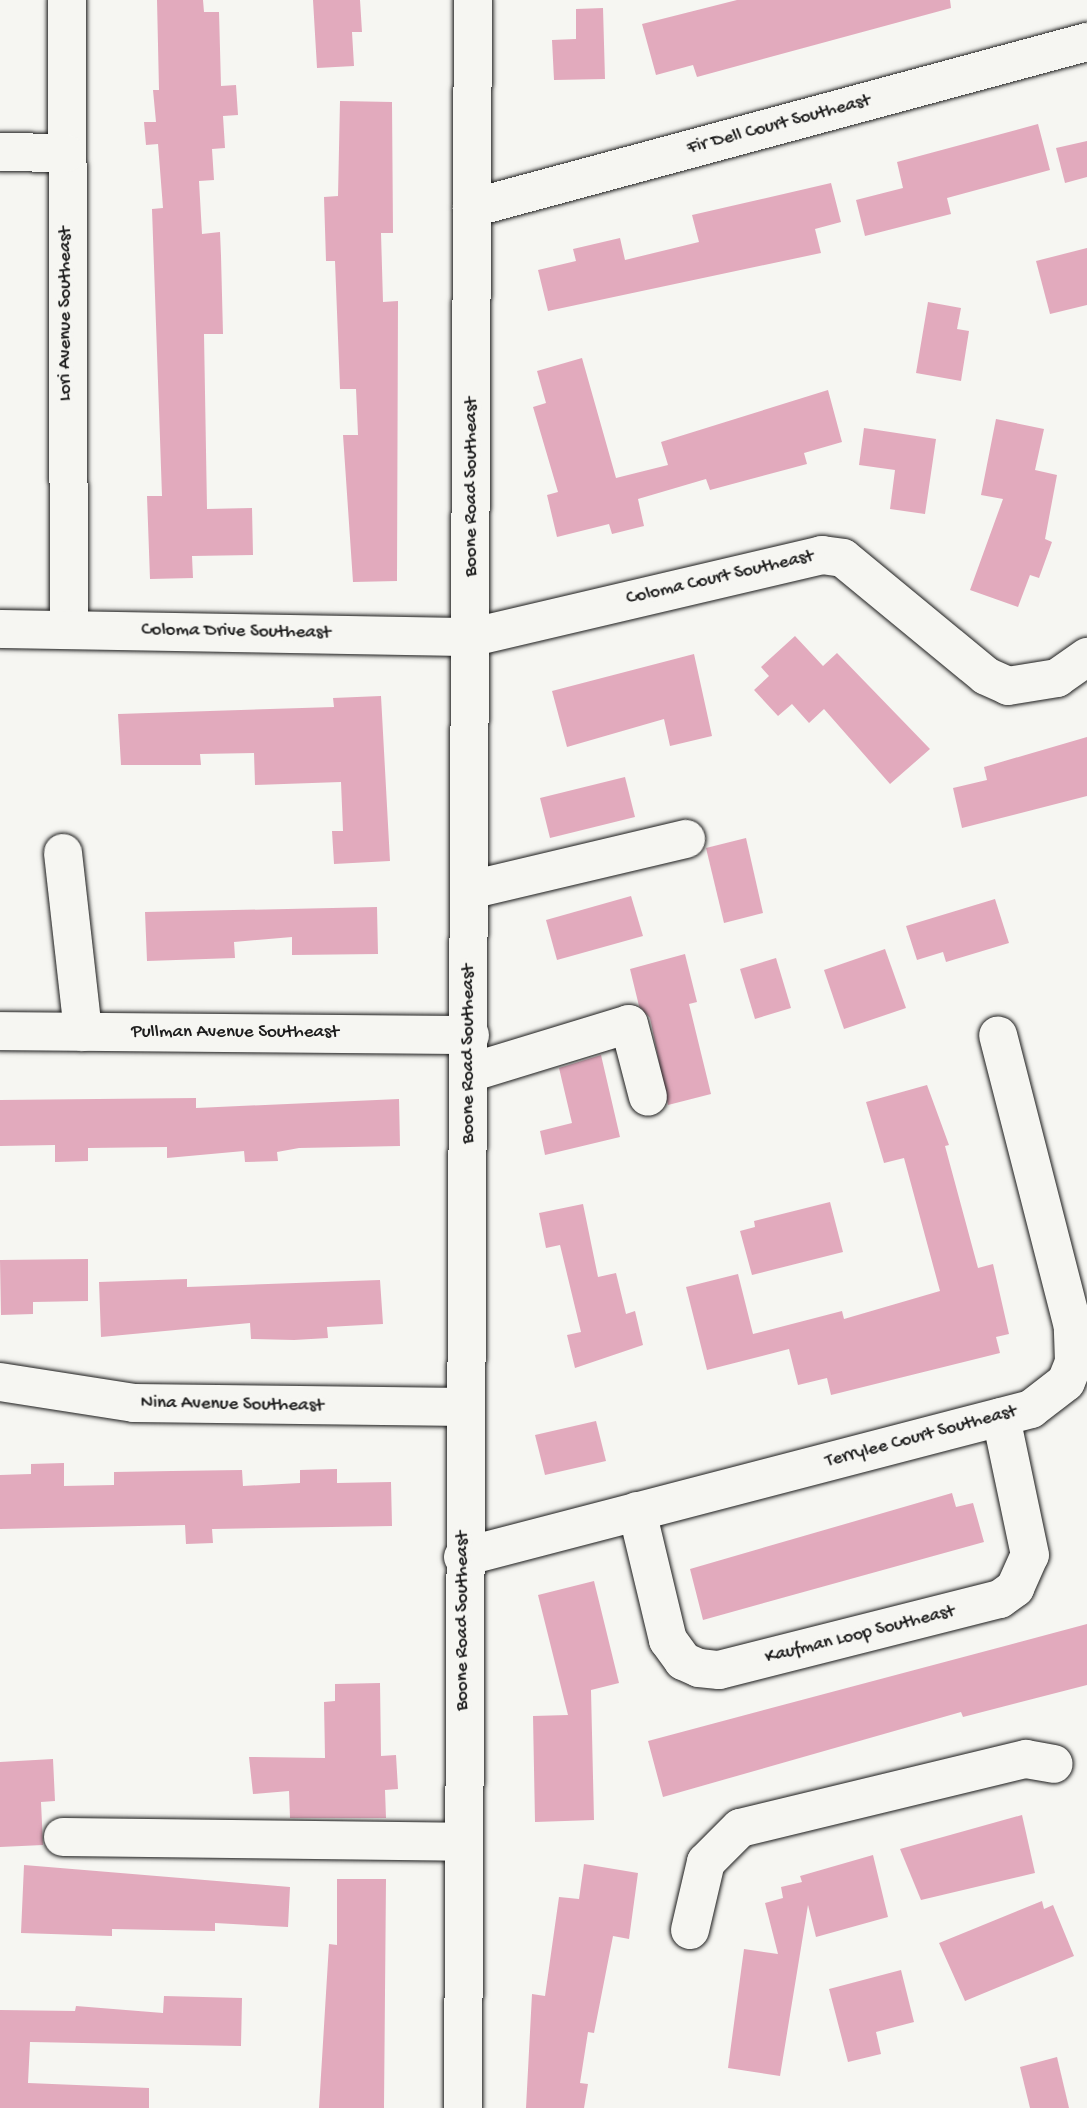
<!DOCTYPE html>
<html>
<head>
<meta charset="utf-8">
<style>
  body { margin:0 }
  #map { position:relative; width:1087px; height:2108px; overflow:hidden; background:#f6f6f2; font-family:"Gochi Hand",sans-serif }
  div>[style] { position:absolute }
  [style*='--x'] { left:calc(var(--x)*1px); top:calc(var(--y)*1px); width:calc(var(--w)*1px); rotate:calc(var(--a)*1deg) }
  .building>* { inset:0; background:#e2aabd }
  .roads { filter:drop-shadow(0 0 2px #1c1c1c) drop-shadow(0 0 2px #1c1c1c) }
  .minor>* { height:38px; margin:-19px; padding:0 19px; transform-origin:19px; border-radius:19px; background:#f6f6f2 }
  span { translate:-50% -50%; white-space:nowrap; text-align:center; line-height:1.15; -webkit-text-stroke:7px #f6f6f2; paint-order:stroke }
  .street-label { font-size:19px; color:#1c1c1c }
</style>
</head>
<body>
<div id="map">
  <div class="building">
    <div style="clip-path:polygon(157px 0,203px 0,204px 12px,219px 12px,221px 86px,236px 85px,238px 115px,223px 116px,225px 148px,212px 149px,214px 180px,199px 181px,202px 234px,220px 232px,221px 256px,223px 334px,204px 334px,207px 509px,252px 508px,253px 555px,192px 556px,193px 578px,150px 579px,147px 496px,162px 496px,152px 209px,163px 208px,158px 144px,146px 145px,144px 122px,156px 122px,153px 90px,159px 90px)"></div>
    <div style="clip-path:polygon(313px 0,360px 0,362px 32px,352px 32px,354px 66px,317px 68px)"></div>
    <div style="clip-path:polygon(737px 0,950px 0,951px 8px,697px 77px,693px 65px,656px 75px,642px 24px)"></div>
    <div style="clip-path:polygon(603px 8px,605px 79px,554px 80px,552px 40px,576px 39px,576px 9px)"></div>
    <div style="clip-path:polygon(340px 101px,392px 102px,393px 233px,381px 233px,383px 302px,398px 301px,397px 581px,353px 582px,343px 435px,358px 435px,356px 389px,340px 389px,335px 261px,326px 261px,324px 197px,338px 196px)"></div>
    <div style="clip-path:polygon(1038px 124px,1050px 170px,947px 198px,951px 214px,865px 236px,856px 200px,903px 188px,897px 162px)"></div>
    <div style="clip-path:polygon(1087px 141px,1087px 177px,1065px 183px,1056px 148px)"></div>
    <div style="clip-path:polygon(831px 183px,841px 222px,815px 229px,821px 253px,548px 311px,538px 270px,576px 261px,573px 249px,620px 238px,625px 260px,699px 242px,692px 215px)"></div>
    <div style="clip-path:polygon(1087px 248px,1087px 305px,1050px 314px,1036px 261px)"></div>
    <div style="clip-path:polygon(928px 302px,961px 308px,957px 329px,969px 331px,961px 381px,916px 373px)"></div>
    <div style="clip-path:polygon(582px 358px,616px 478px,668px 465px,661px 442px,828px 390px,842px 442px,804px 453px,807px 464px,710px 490px,706px 479px,638px 499px,644px 526px,612px 534px,609px 524px,557px 537px,547px 495px,558px 492px,533px 407px,546px 403px,537px 371px)"></div>
    <div style="clip-path:polygon(996px 419px,1044px 429px,1035px 470px,1057px 475px,1045px 539px,1052px 542px,1039px 578px,1030px 575px,1018px 607px,970px 590px,1003px 499px,981px 495px)"></div>
    <div style="clip-path:polygon(864px 428px,936px 439px,925px 514px,890px 509px,895px 470px,859px 465px)"></div>
    <div style="clip-path:polygon(795px 636px,823px 666px,837px 653px,930px 749px,890px 784px,824px 709px,809px 723px,792px 704px,778px 716px,754px 690px,769px 676px,761px 667px)"></div>
    <div style="clip-path:polygon(694px 654px,712px 736px,670px 746px,664px 719px,567px 747px,552px 691px)"></div>
    <div style="clip-path:polygon(381px 696px,390px 861px,334px 864px,332px 831px,343px 831px,341px 782px,255px 785px,254px 753px,200px 754px,201px 765px,121px 765px,118px 714px,334px 707px,333px 698px)"></div>
    <div style="clip-path:polygon(1087px 737px,1087px 796px,962px 828px,953px 788px,987px 780px,984px 767px)"></div>
    <div style="clip-path:polygon(625px 777px,635px 817px,550px 838px,540px 798px)"></div>
    <div style="clip-path:polygon(746px 838px,763px 913px,724px 923px,706px 848px)"></div>
    <div style="clip-path:polygon(631px 896px,643px 936px,557px 960px,546px 920px)"></div>
    <div style="clip-path:polygon(995px 899px,1009px 943px,946px 962px,943px 952px,917px 960px,906px 926px)"></div>
    <div style="clip-path:polygon(377px 907px,378px 954px,292px 955px,292px 937px,234px 942px,235px 958px,147px 961px,145px 912px)"></div>
    <div style="clip-path:polygon(885px 949px,906px 1008px,844px 1029px,824px 970px)"></div>
    <div style="clip-path:polygon(685px 954px,697px 1002px,689px 1004px,711px 1094px,668px 1105px,650px 1018px,639px 1006px,630px 969px)"></div>
    <div style="clip-path:polygon(776px 958px,791px 1008px,755px 1019px,740px 969px)"></div>
    <div style="clip-path:polygon(601px 1055px,620px 1137px,545px 1155px,540px 1131px,572px 1123px,559px 1068px)"></div>
    <div style="clip-path:polygon(927px 1085px,949px 1145px,945px 1146px,978px 1268px,993px 1264px,1009px 1334px,996px 1337px,1000px 1353px,831px 1395px,827px 1378px,798px 1385px,789px 1349px,707px 1370px,686px 1287px,738px 1274px,753px 1334px,842px 1311px,844px 1319px,940px 1291px,904px 1158px,884px 1163px,866px 1102px)"></div>
    <div style="clip-path:polygon(196px 1098px,196px 1108px,399px 1099px,400px 1146px,299px 1148px,277px 1152px,278px 1161px,245px 1162px,244px 1151px,167px 1158px,167px 1147px,88px 1148px,88px 1161px,55px 1162px,55px 1145px,0 1146px,0 1100px)"></div>
    <div style="clip-path:polygon(830px 1202px,843px 1252px,752px 1275px,740px 1231px,755px 1227px,754px 1221px)"></div>
    <div style="clip-path:polygon(583px 1204px,598px 1277px,616px 1273px,626px 1314px,635px 1311px,643px 1345px,575px 1368px,567px 1335px,581px 1332px,560px 1245px,546px 1248px,539px 1213px)"></div>
    <div style="clip-path:polygon(88px 1259px,88px 1301px,33px 1302px,33px 1314px,1px 1315px,0 1260px)"></div>
    <div style="clip-path:polygon(187px 1279px,187px 1287px,380px 1280px,383px 1324px,327px 1327px,328px 1338px,294px 1340px,251px 1339px,250px 1323px,101px 1337px,99px 1282px)"></div>
    <div style="clip-path:polygon(596px 1421px,606px 1461px,545px 1475px,535px 1435px)"></div>
    <div style="clip-path:polygon(64px 1463px,64px 1486px,114px 1485px,114px 1472px,172px 1471px,242px 1470px,243px 1486px,300px 1483px,300px 1470px,337px 1469px,337px 1483px,391px 1482px,392px 1526px,212px 1529px,213px 1543px,186px 1544px,185px 1525px,0 1529px,0 1475px,31px 1474px,31px 1464px)"></div>
    <div style="clip-path:polygon(952px 1493px,956px 1507px,973px 1503px,984px 1542px,703px 1620px,690px 1569px)"></div>
    <div style="clip-path:polygon(594px 1581px,619px 1683px,591px 1690px,594px 1820px,535px 1822px,533px 1716px,568px 1715px,538px 1595px)"></div>
    <div style="clip-path:polygon(1087px 1624px,1087px 1685px,963px 1717px,961px 1712px,663px 1797px,648px 1741px)"></div>
    <div style="clip-path:polygon(380px 1683px,381px 1756px,396px 1755px,398px 1789px,385px 1790px,386px 1818px,290px 1818px,289px 1791px,253px 1794px,249px 1757px,325px 1758px,324px 1702px,335px 1701px,335px 1684px)"></div>
    <div style="clip-path:polygon(53px 1759px,55px 1801px,41px 1802px,43px 1845px,0 1847px,0 1762px)"></div>
    <div style="clip-path:polygon(1022px 1815px,1035px 1873px,921px 1900px,900px 1849px)"></div>
    <div style="clip-path:polygon(873px 1855px,888px 1917px,816px 1937px,808px 1905px,780px 2076px,728px 2068px,744px 1949px,778px 1954px,765px 1903px,783px 1898px,781px 1887px,802px 1882px,800px 1876px)"></div>
    <div style="clip-path:polygon(584px 1864px,638px 1873px,629px 1939px,613px 1936px,594px 2033px,588px 2032px,580px 2083px,588px 2084px,584px 2108px,526px 2108px,532px 1994px,545px 1996px,559px 1897px,579px 1899px)"></div>
    <div style="clip-path:polygon(24px 1865px,290px 1887px,288px 1927px,215px 1923px,215px 1931px,112px 1929px,112px 1936px,21px 1933px)"></div>
    <div style="clip-path:polygon(337px 1879px,386px 1879px,384px 2108px,319px 2108px,329px 1944px,337px 1945px)"></div>
    <div style="clip-path:polygon(1042px 1901px,1044px 1909px,1053px 1905px,1074px 1956px,965px 2001px,939px 1943px)"></div>
    <div style="clip-path:polygon(901px 1970px,914px 2022px,876px 2032px,881px 2054px,848px 2062px,829px 1989px)"></div>
    <div style="clip-path:polygon(164px 1996px,242px 1998px,241px 2046px,30px 2042px,28px 2083px,149px 2088px,149px 2108px,0 2108px,0 2010px,75px 2011px,76px 2006px,163px 2013px)"></div>
    <div style="clip-path:polygon(1057px 2057px,1069px 2108px,1030px 2108px,1020px 2067px)"></div>
  </div>
  <div class="roads">
    <div class="minor">
      <div style="--x:67;--y:0;--w:629;--a:89.82"></div>
      <div style="--x:0;--y:152;--w:65;--a:0.9"></div>
      <div style="--x:472;--y:208;--w:637;--a:-15.11"></div>
      <div style="--x:0;--y:629;--w:473;--a:1"></div>
      <div style="--x:473;--y:637;--w:359;--a:-13.2"></div>
      <div style="--x:822;--y:555;--w:21;--a:8"></div>
      <div style="--x:843;--y:558;--w:185;--a:39.5"></div>
      <div style="--x:986;--y:676;--w:24;--a:24"></div>
      <div style="--x:1008;--y:686;--w:50;--a:-9.3"></div>
      <div style="--x:1057;--y:678;--w:37;--a:-35"></div>
      <div style="--x:63;--y:853;--w:180;--a:83.6"></div>
      <div style="--x:470;--y:890;--w:222;--a:-13.3"></div>
      <div style="--x:0;--y:1031;--w:470;--a:0.5"></div>
      <div style="--x:469;--y:1073;--w:167;--a:-17"></div>
      <div style="--x:629;--y:1024;--w:75;--a:75.4"></div>
      <div style="--x:0;--y:1382;--w:136;--a:8.9"></div>
      <div style="--x:134;--y:1403;--w:332;--a:0.7"></div>
      <div style="--x:637;--y:1511;--w:133;--a:76.5"></div>
      <div style="--x:668;--y:1640;--w:26;--a:54"></div>
      <div style="--x:683;--y:1661;--w:17;--a:24"></div>
      <div style="--x:699;--y:1668;--w:20;--a:6"></div>
      <div style="--x:719;--y:1670;--w:290;--a:-14.2"></div>
      <div style="--x:1000;--y:1599;--w:19;--a:-36"></div>
      <div style="--x:1015;--y:1588;--w:36;--a:-66"></div>
      <div style="--x:1030;--y:1555;--w:141;--a:-101.9"></div>
      <div style="--x:463;--y:1557;--w:587;--a:-14.6"></div>
      <div style="--x:1031;--y:1409;--w:44;--a:-37.6"></div>
      <div style="--x:1066;--y:1382;--w:22;--a:-68"></div>
      <div style="--x:1074;--y:1362;--w:35;--a:-92"></div>
      <div style="--x:1073;--y:1327;--w:301;--a:-104.4"></div>
      <div style="--x:63;--y:1837;--w:400;--a:0.7"></div>
      <div style="--x:690;--y:1930;--w:70;--a:-76.8"></div>
      <div style="--x:706;--y:1862;--w:48;--a:-45"></div>
      <div style="--x:740;--y:1828;--w:294;--a:-13.6"></div>
      <div style="--x:1026;--y:1759;--w:28;--a:10"></div>
      <div style="--x:463;--y:2108;--w:2108;--a:-89.73"></div>
    </div>
  </div>
  <div class="street-label">
    <span style="left:779px;top:125px;rotate:-15deg">Fir Dell Court Southeast</span>
    <span style="left:66px;top:314px;rotate:-90deg">Lori Avenue Southeast</span>
    <span style="left:472px;top:487px;rotate:-90deg">Boone Road Southeast</span>
    <span style="left:720px;top:578px;rotate:-13deg">Coloma Court Southeast</span>
    <span style="left:236px;top:632px;rotate:1deg">Coloma Drive Southeast</span>
    <span style="left:235px;top:1033px">Pullman Avenue Southeast</span>
    <span style="left:469px;top:1054px;rotate:-90deg">Boone Road Southeast</span>
    <span style="left:232px;top:1405px;rotate:1deg">Nina Avenue Southeast</span>
    <span style="left:921px;top:1437px;rotate:-15deg">Terrylee Court Southeast</span>
    <span style="left:463px;top:1621px;rotate:-90deg">Boone Road Southeast</span>
    <span style="left:860px;top:1635px;rotate:-14deg">Kaufman Loop Southeast</span>
  </div>
</div>
</body>
</html>
